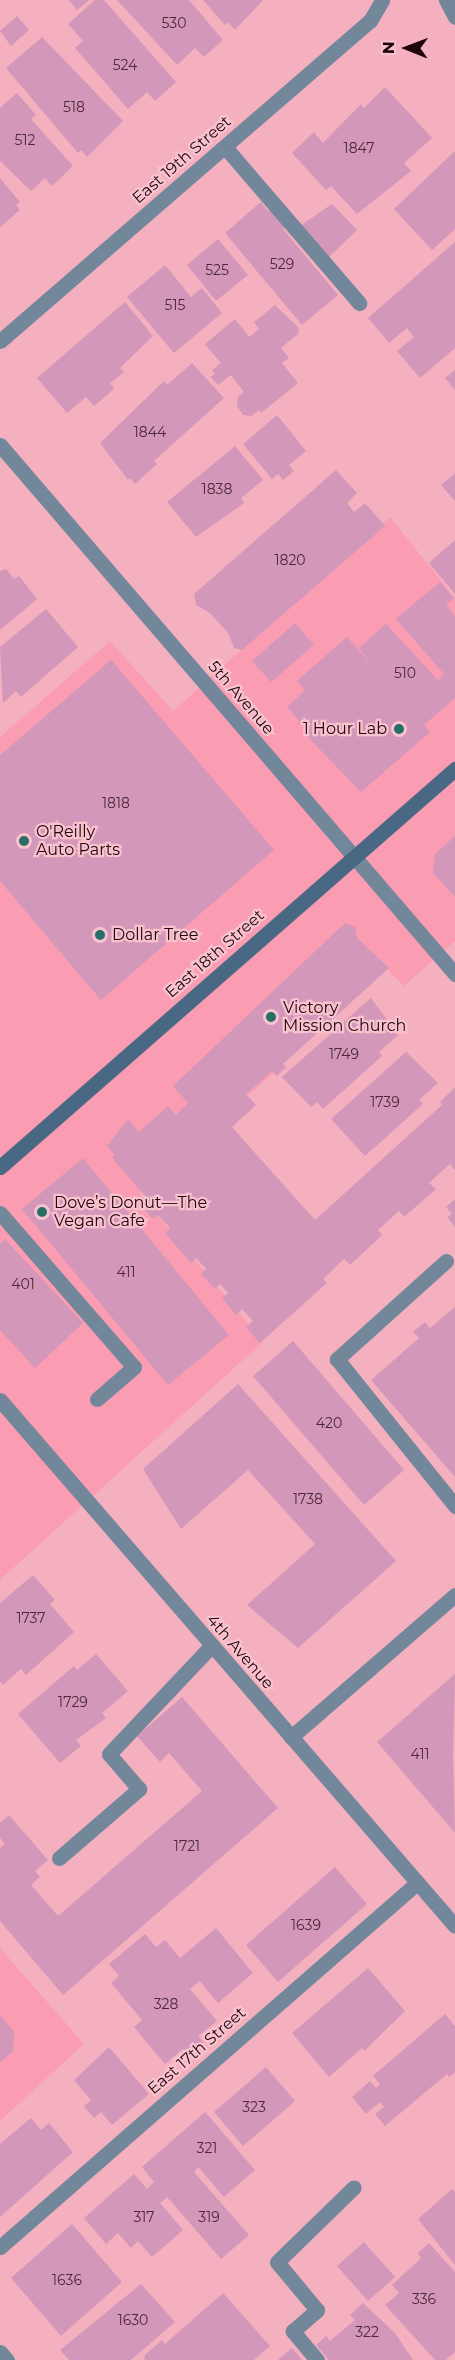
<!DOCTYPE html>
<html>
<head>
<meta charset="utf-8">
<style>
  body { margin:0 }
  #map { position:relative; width:455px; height:2360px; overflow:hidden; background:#f5b0bf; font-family:Montserrat,sans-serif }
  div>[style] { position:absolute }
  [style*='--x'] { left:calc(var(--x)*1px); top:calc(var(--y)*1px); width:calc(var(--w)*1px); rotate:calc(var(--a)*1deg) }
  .built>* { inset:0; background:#fa9db3 }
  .building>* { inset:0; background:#d397b9 }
  .lane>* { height:15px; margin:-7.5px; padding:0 7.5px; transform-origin:7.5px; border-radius:7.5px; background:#72879a }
  .street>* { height:15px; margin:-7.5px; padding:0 7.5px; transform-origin:7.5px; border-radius:7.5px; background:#72879a }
  .secondary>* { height:15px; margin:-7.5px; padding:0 7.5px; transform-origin:7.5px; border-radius:7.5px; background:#486883 }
  .dots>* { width:16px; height:16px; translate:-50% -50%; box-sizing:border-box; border:3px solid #f8c3ce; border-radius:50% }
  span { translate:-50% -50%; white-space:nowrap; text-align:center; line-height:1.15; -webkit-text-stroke:4.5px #f8c3ce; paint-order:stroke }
  .number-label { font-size:14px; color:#4d2937 }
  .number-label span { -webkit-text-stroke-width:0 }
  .street-label { font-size:16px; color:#20040c }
  .poi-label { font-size:16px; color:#20040c }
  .right { translate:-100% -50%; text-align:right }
  .left { translate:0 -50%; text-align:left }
  .north { position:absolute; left:377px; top:18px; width:60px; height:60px; -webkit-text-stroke:4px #f8c3ce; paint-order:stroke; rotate:271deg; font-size:16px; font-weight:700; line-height:24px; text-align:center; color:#20040c }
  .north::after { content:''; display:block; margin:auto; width:21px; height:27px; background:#20040c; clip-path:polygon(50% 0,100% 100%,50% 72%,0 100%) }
</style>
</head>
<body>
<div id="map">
  <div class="built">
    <div style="clip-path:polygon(390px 517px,455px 598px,455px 941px,404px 986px,387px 969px,140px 1194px,263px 1342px,0 1580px,0 737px,110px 641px,173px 711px)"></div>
    <div style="clip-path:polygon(0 1948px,84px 2044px,0 2121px)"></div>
  </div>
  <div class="building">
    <div style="clip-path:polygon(69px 0,89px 0,77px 10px)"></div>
    <div style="clip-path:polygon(95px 0,104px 0,176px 82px,155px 101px,147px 92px,128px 109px,75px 48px,83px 41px,68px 24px)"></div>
    <div style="clip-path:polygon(117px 0,189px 0,223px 40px,204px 57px,195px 48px,177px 65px)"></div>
    <div style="clip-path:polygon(203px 0,263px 0,235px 30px,228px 22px,225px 25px)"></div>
    <div style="clip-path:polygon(17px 16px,29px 30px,11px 46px,0 31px)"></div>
    <div style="clip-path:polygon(42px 37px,123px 121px,87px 157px,81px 150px,78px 153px,6px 68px)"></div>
    <div style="clip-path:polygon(385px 87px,432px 138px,404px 163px,411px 171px,357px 214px,331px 186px,326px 190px,292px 153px,314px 132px,323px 143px,361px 104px,364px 108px)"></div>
    <div style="clip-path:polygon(17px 93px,36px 115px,31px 119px,73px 166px,52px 186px,45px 178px,31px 191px,0 161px,0 108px)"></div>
    <div style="clip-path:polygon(455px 151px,455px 229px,432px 250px,394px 209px)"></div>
    <div style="clip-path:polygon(0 178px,20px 202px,16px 205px,20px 210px,0 227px)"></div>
    <div style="clip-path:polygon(261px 202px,268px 211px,272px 209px,286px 227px,283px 229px,338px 295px,302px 325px,225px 233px)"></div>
    <div style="clip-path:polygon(332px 204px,357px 230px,329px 257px,300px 226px)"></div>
    <div style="clip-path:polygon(218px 239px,248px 275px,216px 301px,187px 265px)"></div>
    <div style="clip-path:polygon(455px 242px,455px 348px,420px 378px,397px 351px,414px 337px,407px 328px,389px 343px,368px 318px)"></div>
    <div style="clip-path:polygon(165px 265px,191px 297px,202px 288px,222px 313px,174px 353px,127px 297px)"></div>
    <div style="clip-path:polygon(125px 302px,153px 336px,120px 368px,124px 372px,110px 383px,114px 389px,94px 406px,86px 397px,67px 413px,37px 378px)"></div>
    <div style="clip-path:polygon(275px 305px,299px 328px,298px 334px,281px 348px,289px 358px,282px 363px,298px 383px,261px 413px,259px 410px,251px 416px,243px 415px,237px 406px,238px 397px,244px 392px,231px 375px,218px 385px,211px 377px,215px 374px,212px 370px,221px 363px,205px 344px,235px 319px,249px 337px,259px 329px,254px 322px)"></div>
    <div style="clip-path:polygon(192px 363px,224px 398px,154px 461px,157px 464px,135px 484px,130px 478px,128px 480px,100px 443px,164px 381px,167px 385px)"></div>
    <div style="clip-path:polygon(455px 370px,455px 390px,445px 378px)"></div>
    <div style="clip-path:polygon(277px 415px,306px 451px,289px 465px,294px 471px,283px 480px,278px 474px,272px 479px,243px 444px)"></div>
    <div style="clip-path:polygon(235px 446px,263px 480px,241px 498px,244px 503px,196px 537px,167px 502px)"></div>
    <div style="clip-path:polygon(336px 470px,357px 493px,347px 503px,354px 512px,365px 503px,385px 526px,242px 650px,234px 648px,228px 633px,210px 613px,196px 605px,194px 594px)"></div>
    <div style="clip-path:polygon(455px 473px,455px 501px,441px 485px)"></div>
    <div style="clip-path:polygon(455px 540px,455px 594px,429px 563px)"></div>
    <div style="clip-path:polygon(6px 569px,14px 579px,19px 576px,37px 599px,0 630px,0 571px)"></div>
    <div style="clip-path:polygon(440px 582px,454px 598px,446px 605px,455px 616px,455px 698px,424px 725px,430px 732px,361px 792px,306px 735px,309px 732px,287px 707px,305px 690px,297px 681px,347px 637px,373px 666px,359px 648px,386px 624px,438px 680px,444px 674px,396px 619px)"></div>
    <div style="clip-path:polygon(46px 609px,78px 647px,21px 697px,16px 691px,3px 703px,0 647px)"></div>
    <div style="clip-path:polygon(295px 623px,314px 645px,271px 682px,252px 661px)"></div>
    <div style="clip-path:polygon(111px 660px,274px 850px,101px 1000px,0 881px,0 755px)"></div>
    <div style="clip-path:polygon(455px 836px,455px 897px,433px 873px,435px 854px)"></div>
    <div style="clip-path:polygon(345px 923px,355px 927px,357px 938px,389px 968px,283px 1064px,286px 1067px,277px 1076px,272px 1071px,246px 1094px,256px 1105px,232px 1127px,315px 1220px,442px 1105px,440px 1102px,455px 1087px,455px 1170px,450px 1164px,429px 1183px,436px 1189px,404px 1217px,399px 1211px,378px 1230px,382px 1235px,350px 1265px,344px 1259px,323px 1279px,327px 1283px,260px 1343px,246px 1327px,253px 1321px,242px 1309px,236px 1315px,222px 1298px,228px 1293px,220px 1284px,215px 1289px,201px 1274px,206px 1269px,196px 1258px,191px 1263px,165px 1233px,170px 1228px,158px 1215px,153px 1219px,140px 1205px,147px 1198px,112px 1158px,115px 1155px,107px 1146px,128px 1119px,139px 1132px,168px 1106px,176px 1115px,188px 1103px,173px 1086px)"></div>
    <div style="clip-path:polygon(371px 998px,398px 1035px,379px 1052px,382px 1056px,323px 1109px,317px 1102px,311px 1107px,282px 1077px)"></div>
    <div style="clip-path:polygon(406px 1052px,438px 1083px,419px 1100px,423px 1104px,365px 1156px,331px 1119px)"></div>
    <div style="clip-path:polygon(83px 1158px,229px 1335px,168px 1385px,22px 1209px)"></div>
    <div style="clip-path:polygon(455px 1199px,455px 1227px,447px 1217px,452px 1214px,446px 1207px)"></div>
    <div style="clip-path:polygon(5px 1239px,83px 1323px,35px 1368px,0 1330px,0 1244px)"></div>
    <div style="clip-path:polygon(455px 1307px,455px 1477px,371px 1380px,419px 1338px,413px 1332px,425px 1322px,430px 1328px)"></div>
    <div style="clip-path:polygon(293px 1341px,404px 1470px,364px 1505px,253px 1376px)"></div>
    <div style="clip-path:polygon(238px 1384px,396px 1561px,298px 1648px,247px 1605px,315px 1544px,248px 1470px,181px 1529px,143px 1469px)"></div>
    <div style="clip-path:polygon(33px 1575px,55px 1600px,50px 1604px,74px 1632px,26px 1675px,21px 1669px,3px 1685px,0 1681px,0 1603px)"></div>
    <div style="clip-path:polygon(96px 1654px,128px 1691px,102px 1713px,106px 1718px,76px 1740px,81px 1746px,60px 1763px,18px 1714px,74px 1666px,77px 1670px)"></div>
    <div style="clip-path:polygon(455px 1674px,453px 1755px,455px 1833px,377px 1742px)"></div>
    <div style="clip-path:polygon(182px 1697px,278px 1808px,63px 1995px,0 1921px,0 1848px,5px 1844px,0 1838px,0 1823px,9px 1815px,48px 1860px,35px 1871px,40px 1877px,31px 1885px,58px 1916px,202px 1791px,169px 1753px,160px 1762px,137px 1736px)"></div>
    <div style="clip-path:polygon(335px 1867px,367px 1904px,278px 1982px,246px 1945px)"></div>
    <div style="clip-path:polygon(216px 1928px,253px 1973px,218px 2003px,200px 1981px,190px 1989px,217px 2021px,198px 2036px,204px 2043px,189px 2056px,183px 2049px,165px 2064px,134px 2027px,142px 2020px,111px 1983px,119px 1976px,109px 1964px,145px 1934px,156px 1947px,165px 1940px,180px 1958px)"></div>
    <div style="clip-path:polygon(368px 1968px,405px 2011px,364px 2051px,362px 2048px,329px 2077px,292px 2033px)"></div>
    <div style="clip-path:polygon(445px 2014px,455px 2026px,455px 2072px,449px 2077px,447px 2074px,385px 2126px,375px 2114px,384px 2107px,380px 2102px,366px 2114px,352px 2097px,370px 2081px,376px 2088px,380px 2084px,373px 2076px)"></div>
    <div style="clip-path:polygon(0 2015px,14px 2032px,13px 2052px,0 2062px)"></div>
    <div style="clip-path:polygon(109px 2047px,149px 2094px,112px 2125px,101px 2112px,94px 2118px,84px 2106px,91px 2100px,74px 2080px)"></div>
    <div style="clip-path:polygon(266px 2067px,295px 2101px,243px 2146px,214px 2112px)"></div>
    <div style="clip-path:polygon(205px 2112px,255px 2170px,224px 2197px,198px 2167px,194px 2172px,249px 2235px,221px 2259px,167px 2197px,160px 2203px,183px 2230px,152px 2257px,138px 2241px,131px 2248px,118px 2233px,106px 2244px,84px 2218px,134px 2174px,147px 2189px,154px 2182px,142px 2167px)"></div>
    <div style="clip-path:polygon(31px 2118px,41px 2130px,49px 2123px,73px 2152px,0 2217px,0 2144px)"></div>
    <div style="clip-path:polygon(452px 2189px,455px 2192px,455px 2265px,418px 2219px)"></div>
    <div style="clip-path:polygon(72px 2224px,122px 2282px,61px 2336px,11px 2278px)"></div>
    <div style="clip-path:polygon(364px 2242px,395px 2277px,368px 2301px,337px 2266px)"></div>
    <div style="clip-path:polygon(429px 2243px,455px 2272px,455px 2352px,446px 2360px,435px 2360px,385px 2305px,399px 2293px,392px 2285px,421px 2258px,418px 2253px)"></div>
    <div style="clip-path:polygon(141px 2284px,175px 2322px,131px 2360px,69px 2360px,60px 2350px)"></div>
    <div style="clip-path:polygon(223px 2293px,270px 2346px,254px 2360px,144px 2360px,145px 2355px,162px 2340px,165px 2344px)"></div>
    <div style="clip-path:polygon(363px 2303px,395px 2333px,413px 2360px,329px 2360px,316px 2345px,326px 2336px,330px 2341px,355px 2320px,350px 2315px)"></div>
    <div style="clip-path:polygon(292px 2348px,302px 2360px,278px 2360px)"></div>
  </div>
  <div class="lane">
    <div style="--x:225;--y:147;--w:206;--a:49.3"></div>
    <div style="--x:0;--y:1213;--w:204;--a:49"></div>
    <div style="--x:134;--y:1367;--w:49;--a:139.1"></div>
    <div style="--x:446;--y:1261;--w:147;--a:138"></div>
    <div style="--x:337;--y:1359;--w:189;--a:51.2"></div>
    <div style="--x:59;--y:1858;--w:106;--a:-40.8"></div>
    <div style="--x:139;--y:1789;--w:46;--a:-130.6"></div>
    <div style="--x:109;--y:1754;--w:149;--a:-46.6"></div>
    <div style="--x:0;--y:2247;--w:554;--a:-41.12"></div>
    <div style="--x:317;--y:2360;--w:38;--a:-130"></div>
    <div style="--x:293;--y:2331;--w:32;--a:-41"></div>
    <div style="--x:317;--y:2310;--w:62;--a:-129.8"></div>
    <div style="--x:277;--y:2262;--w:107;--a:-44.2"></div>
  </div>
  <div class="street">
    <div style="--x:446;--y:0;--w:19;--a:62"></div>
    <div style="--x:0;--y:341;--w:489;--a:-40.9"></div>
    <div style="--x:370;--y:21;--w:24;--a:-60"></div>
    <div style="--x:0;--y:445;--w:698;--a:49.3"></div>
    <div style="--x:0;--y:1400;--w:695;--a:49.14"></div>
    <div style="--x:291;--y:1737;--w:217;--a:-40.9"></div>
    <div style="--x:0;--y:2352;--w:11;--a:49"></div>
  </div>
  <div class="secondary">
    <div style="--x:0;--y:1167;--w:605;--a:-41.18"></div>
  </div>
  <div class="dots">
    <div style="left:399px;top:729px;background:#266e66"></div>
    <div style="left:24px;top:841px;background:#266e66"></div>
    <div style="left:100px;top:935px;background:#266e66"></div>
    <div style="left:271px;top:1017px;background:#266e66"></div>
    <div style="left:42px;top:1212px;background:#266e66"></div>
  </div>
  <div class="number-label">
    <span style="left:174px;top:23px">530</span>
    <span style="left:125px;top:65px">524</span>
    <span style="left:74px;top:107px">518</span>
    <span style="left:25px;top:140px">512</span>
    <span style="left:359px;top:148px">1847</span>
    <span style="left:282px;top:264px">529</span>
    <span style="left:217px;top:270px">525</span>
    <span style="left:175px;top:305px">515</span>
    <span style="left:150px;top:432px">1844</span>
    <span style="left:217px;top:489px">1838</span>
    <span style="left:290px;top:560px">1820</span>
    <span style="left:405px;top:673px">510</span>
    <span style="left:116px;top:803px">1818</span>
    <span style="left:344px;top:1054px">1749</span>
    <span style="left:385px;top:1102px">1739</span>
    <span style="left:126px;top:1272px">411</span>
    <span style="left:23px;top:1284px">401</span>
    <span style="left:329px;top:1423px">420</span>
    <span style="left:308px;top:1499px">1738</span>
    <span style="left:31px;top:1618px">1737</span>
    <span style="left:73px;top:1702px">1729</span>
    <span style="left:420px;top:1754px">411</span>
    <span style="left:187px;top:1846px">1721</span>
    <span style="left:306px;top:1925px">1639</span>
    <span style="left:166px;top:2004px">328</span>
    <span style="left:254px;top:2107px">323</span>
    <span style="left:207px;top:2148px">321</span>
    <span style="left:144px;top:2217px">317</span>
    <span style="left:209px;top:2217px">319</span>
    <span style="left:67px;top:2280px">1636</span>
    <span style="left:424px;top:2299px">336</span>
    <span style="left:133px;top:2320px">1630</span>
    <span style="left:367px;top:2332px">322</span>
  </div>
  <div class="street-label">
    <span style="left:182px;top:160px;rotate:-41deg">East 19th Street</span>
    <span style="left:241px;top:698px;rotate:49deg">5th Avenue</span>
    <span style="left:215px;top:954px;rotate:-41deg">East 18th Street</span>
    <span style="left:240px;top:1652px;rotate:49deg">4th Avenue</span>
    <span style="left:197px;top:2051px;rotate:-41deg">East 17th Street</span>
  </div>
  <div class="poi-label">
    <span class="right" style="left:387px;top:729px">1 Hour Lab</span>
    <span class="left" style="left:36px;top:841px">O'Reilly<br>Auto Parts</span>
    <span class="left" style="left:112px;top:935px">Dollar Tree</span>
    <span class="left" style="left:283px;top:1017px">Victory<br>Mission Church</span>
    <span class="left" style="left:54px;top:1212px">Dove’s Donut—The<br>Vegan Cafe</span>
  </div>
  <div class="north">N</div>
</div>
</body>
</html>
